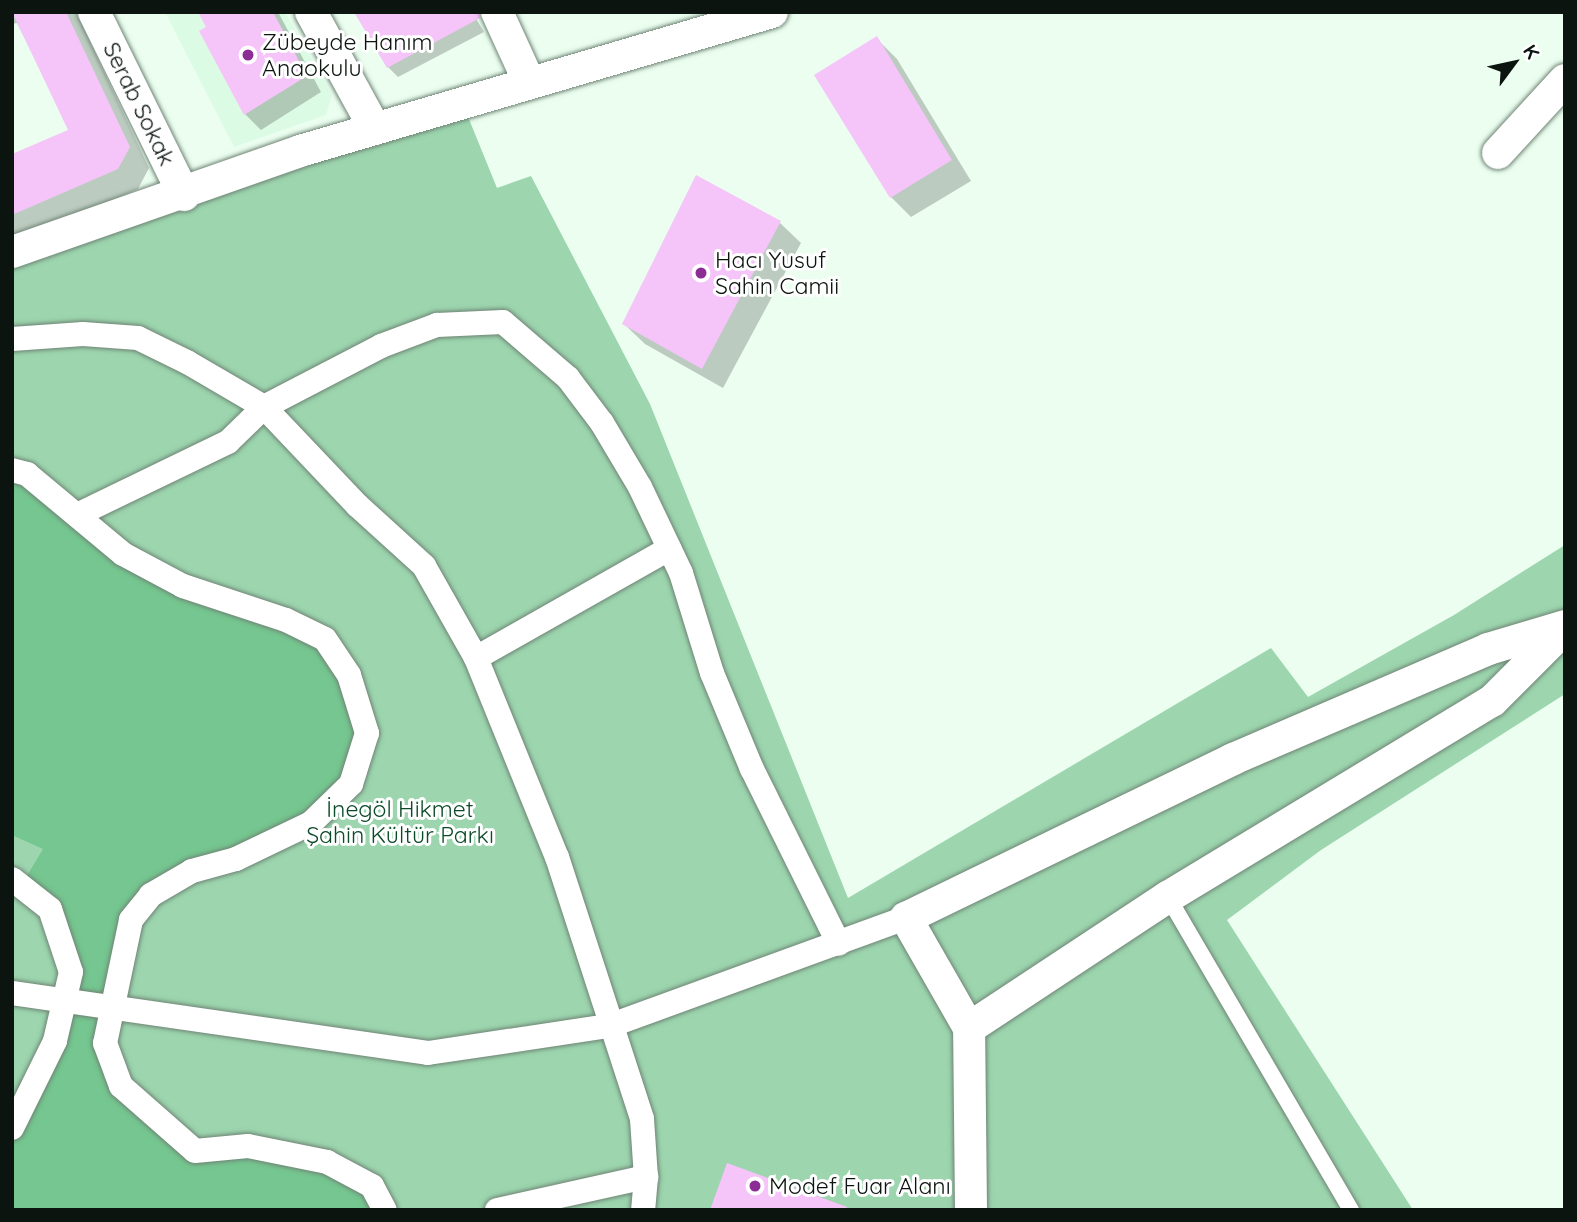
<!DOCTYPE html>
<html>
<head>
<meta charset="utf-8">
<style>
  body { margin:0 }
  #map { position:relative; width:1577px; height:1222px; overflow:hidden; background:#ebfef0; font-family:Quicksand,sans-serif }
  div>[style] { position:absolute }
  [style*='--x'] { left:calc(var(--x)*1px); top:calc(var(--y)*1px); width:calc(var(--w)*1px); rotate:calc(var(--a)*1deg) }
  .built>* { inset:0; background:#dcfbe4 }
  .green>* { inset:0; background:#9cd5ae }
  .water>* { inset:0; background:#75c690 }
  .shadow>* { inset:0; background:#0003 }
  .building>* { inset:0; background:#f5c4f9 }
  .roads { filter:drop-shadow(0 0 2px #6f8475) drop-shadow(0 0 2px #6f8475) }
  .service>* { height:16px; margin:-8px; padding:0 8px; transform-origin:8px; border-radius:8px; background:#fff }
  .pedestrian>* { height:24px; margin:-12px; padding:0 12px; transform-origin:12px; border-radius:12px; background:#fff }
  .minor>* { height:32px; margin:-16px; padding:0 16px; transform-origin:16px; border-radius:16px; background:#fff }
  .dots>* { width:19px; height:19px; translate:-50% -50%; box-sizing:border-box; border:4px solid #fff; border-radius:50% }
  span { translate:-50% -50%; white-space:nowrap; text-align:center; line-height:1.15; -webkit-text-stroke:6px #fff; paint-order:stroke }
  .poi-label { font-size:23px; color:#0c140f }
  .left { translate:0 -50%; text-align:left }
  .street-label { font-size:23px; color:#0c140f }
  .park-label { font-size:23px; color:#0c4b29 }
  .frame { position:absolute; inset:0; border:14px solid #0c140f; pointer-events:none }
  .north { position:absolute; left:1479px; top:28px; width:70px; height:70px; -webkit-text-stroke:5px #fff; paint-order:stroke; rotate:57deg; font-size:19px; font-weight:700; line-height:28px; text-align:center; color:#0c140f }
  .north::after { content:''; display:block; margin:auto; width:24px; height:32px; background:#0c140f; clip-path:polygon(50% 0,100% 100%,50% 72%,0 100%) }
</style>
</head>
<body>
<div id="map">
  <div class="built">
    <div style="clip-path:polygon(165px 12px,285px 12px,332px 96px,326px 115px,234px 147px)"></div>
  </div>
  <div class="green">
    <div style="clip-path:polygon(462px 102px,497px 188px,531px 176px,650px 404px,848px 898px,1271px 648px,1308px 697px,1454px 615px,1565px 545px,1565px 694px,1321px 850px,1227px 920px,1413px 1210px,12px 1210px,12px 252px)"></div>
  </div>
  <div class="water">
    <div style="clip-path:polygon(12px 470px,123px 554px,325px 639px,367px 733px,351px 784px,311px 823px,151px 895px,105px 1043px,121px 1086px,195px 1151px,327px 1162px,385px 1210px,12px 1210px,12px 1128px,71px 972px,22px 884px,43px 849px,12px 835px)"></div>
  </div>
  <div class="shadow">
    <div style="clip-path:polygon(12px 12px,77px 14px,149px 168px,138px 189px,12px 245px,12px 155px,71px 131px,17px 23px,12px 24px)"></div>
    <div style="clip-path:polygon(200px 12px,278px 12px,321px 92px,261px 130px,245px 114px,201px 32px,208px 28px)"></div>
    <div style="clip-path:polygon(472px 12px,484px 32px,398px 77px,388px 67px)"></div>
    <div style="clip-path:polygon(877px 39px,897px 59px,971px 181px,911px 217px,891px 197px)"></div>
    <div style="clip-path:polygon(697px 178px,780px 223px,801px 243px,723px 388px,645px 344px,624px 324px)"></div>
  </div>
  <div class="building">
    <div style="clip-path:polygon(12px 12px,66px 12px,130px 147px,118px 169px,12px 215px,12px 154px,68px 130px)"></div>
    <div style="clip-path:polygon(198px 12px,273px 12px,307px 76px,244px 115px,199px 31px,206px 27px)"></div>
    <div style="clip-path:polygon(354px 12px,479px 12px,480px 18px,387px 68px)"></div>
    <div style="clip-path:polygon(877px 36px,952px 160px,890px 198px,814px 75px)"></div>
    <div style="clip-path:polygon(696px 175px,781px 221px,702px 369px,622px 324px)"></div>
    <div style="clip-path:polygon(727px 1163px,847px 1207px,846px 1210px,710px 1210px)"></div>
  </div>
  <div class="roads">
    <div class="service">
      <div style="--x:1168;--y:897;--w:363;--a:59.7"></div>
    </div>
    <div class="pedestrian">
      <div style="--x:12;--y:339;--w:71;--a:-4"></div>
      <div style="--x:83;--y:334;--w:55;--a:4.2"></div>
      <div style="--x:138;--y:338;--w:55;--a:26.1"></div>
      <div style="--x:187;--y:362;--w:89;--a:30.3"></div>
      <div style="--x:264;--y:407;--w:135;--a:46.5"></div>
      <div style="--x:357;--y:505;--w:91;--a:42.3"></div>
      <div style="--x:424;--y:566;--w:106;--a:60.5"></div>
      <div style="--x:476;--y:658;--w:215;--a:67.9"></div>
      <div style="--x:557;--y:857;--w:275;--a:72"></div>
      <div style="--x:642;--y:1119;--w:58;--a:86.1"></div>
      <div style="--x:646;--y:1177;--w:33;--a:95"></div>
      <div style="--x:12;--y:470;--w:16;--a:15"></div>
      <div style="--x:27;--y:474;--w:125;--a:39.8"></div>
      <div style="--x:123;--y:554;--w:68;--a:28.1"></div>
      <div style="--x:183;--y:586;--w:108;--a:18.3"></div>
      <div style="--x:286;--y:620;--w:43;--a:26"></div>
      <div style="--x:325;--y:639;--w:43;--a:56.3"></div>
      <div style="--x:349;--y:675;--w:61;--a:72.8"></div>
      <div style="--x:367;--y:733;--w:53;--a:107.4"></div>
      <div style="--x:351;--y:784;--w:56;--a:135.7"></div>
      <div style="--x:311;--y:823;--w:83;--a:154.4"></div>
      <div style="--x:236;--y:859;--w:46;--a:164.7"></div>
      <div style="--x:192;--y:871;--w:48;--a:149.7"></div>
      <div style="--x:151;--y:895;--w:32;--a:129"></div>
      <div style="--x:131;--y:920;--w:126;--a:101.9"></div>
      <div style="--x:105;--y:1043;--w:46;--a:69.6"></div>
      <div style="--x:121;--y:1086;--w:98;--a:41.3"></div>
      <div style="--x:195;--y:1151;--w:53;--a:-5.4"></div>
      <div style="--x:248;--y:1146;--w:81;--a:11.4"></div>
      <div style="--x:327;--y:1162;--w:51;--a:28.1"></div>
      <div style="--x:372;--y:1186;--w:27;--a:62"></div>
      <div style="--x:77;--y:515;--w:168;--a:-25.8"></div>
      <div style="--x:228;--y:442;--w:50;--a:-44.2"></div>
      <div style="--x:264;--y:407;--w:132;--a:-27.5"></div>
      <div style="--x:381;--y:346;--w:60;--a:-20.6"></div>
      <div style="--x:437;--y:325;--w:66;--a:-2.6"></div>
      <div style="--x:503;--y:322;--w:86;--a:40.7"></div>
      <div style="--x:568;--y:378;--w:56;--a:52.9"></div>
      <div style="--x:602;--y:423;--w:74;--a:59.3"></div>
      <div style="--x:640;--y:487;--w:95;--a:64.5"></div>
      <div style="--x:681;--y:573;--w:105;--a:72.8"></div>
      <div style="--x:712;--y:673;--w:104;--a:67.4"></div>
      <div style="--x:752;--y:769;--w:195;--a:63.6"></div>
      <div style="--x:476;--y:658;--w:222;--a:-29.5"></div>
      <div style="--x:12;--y:879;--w:48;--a:38.3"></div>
      <div style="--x:50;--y:909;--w:66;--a:71.6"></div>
      <div style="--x:71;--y:972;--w:71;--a:103.1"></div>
      <div style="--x:55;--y:1041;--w:97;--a:116.3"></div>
      <div style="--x:12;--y:993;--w:420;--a:8.2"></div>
      <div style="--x:428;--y:1053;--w:183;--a:-8.5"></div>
      <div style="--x:609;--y:1026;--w:316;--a:-20"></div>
      <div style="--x:497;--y:1210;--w:153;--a:-12.5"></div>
    </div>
    <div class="minor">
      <div style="--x:94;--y:12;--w:204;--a:63.8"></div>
      <div style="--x:311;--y:12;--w:133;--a:61.3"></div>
      <div style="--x:497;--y:12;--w:77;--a:65.4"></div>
      <div style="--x:1498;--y:153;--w:99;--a:-47.5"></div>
      <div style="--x:12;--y:252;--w:305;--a:-19.3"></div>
      <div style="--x:300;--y:151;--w:492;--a:-16.4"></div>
      <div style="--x:969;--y:1028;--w:238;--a:-33.4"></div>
      <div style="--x:1168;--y:897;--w:379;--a:-31.2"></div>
      <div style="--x:1492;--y:701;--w:103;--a:-45"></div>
      <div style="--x:971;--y:1210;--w:182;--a:-90.6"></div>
      <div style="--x:969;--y:1028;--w:127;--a:-119.8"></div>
      <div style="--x:906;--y:918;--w:364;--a:-25.9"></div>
      <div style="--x:1233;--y:759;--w:278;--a:-23.3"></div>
      <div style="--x:1488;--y:649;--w:80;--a:-16.6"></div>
    </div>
  </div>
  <div class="dots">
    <div style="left:248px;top:55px;background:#8c2d96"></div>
    <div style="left:701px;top:273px;background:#8c2d96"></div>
    <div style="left:755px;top:1186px;background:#8c2d96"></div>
  </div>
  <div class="poi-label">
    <span class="left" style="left:262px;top:55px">Zübeyde Hanım<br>Anaokulu</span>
    <span class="left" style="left:715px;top:273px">Hacı Yusuf<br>Sahin Camii</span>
    <span class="left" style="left:769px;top:1186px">Modef Fuar Alanı</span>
  </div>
  <div class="street-label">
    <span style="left:139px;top:104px;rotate:64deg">Serab Sokak</span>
  </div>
  <div class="park-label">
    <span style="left:400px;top:822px">İnegöl Hikmet<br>Şahin Kültür Parkı</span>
  </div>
  <div class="frame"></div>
  <div class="north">K</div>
</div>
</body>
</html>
